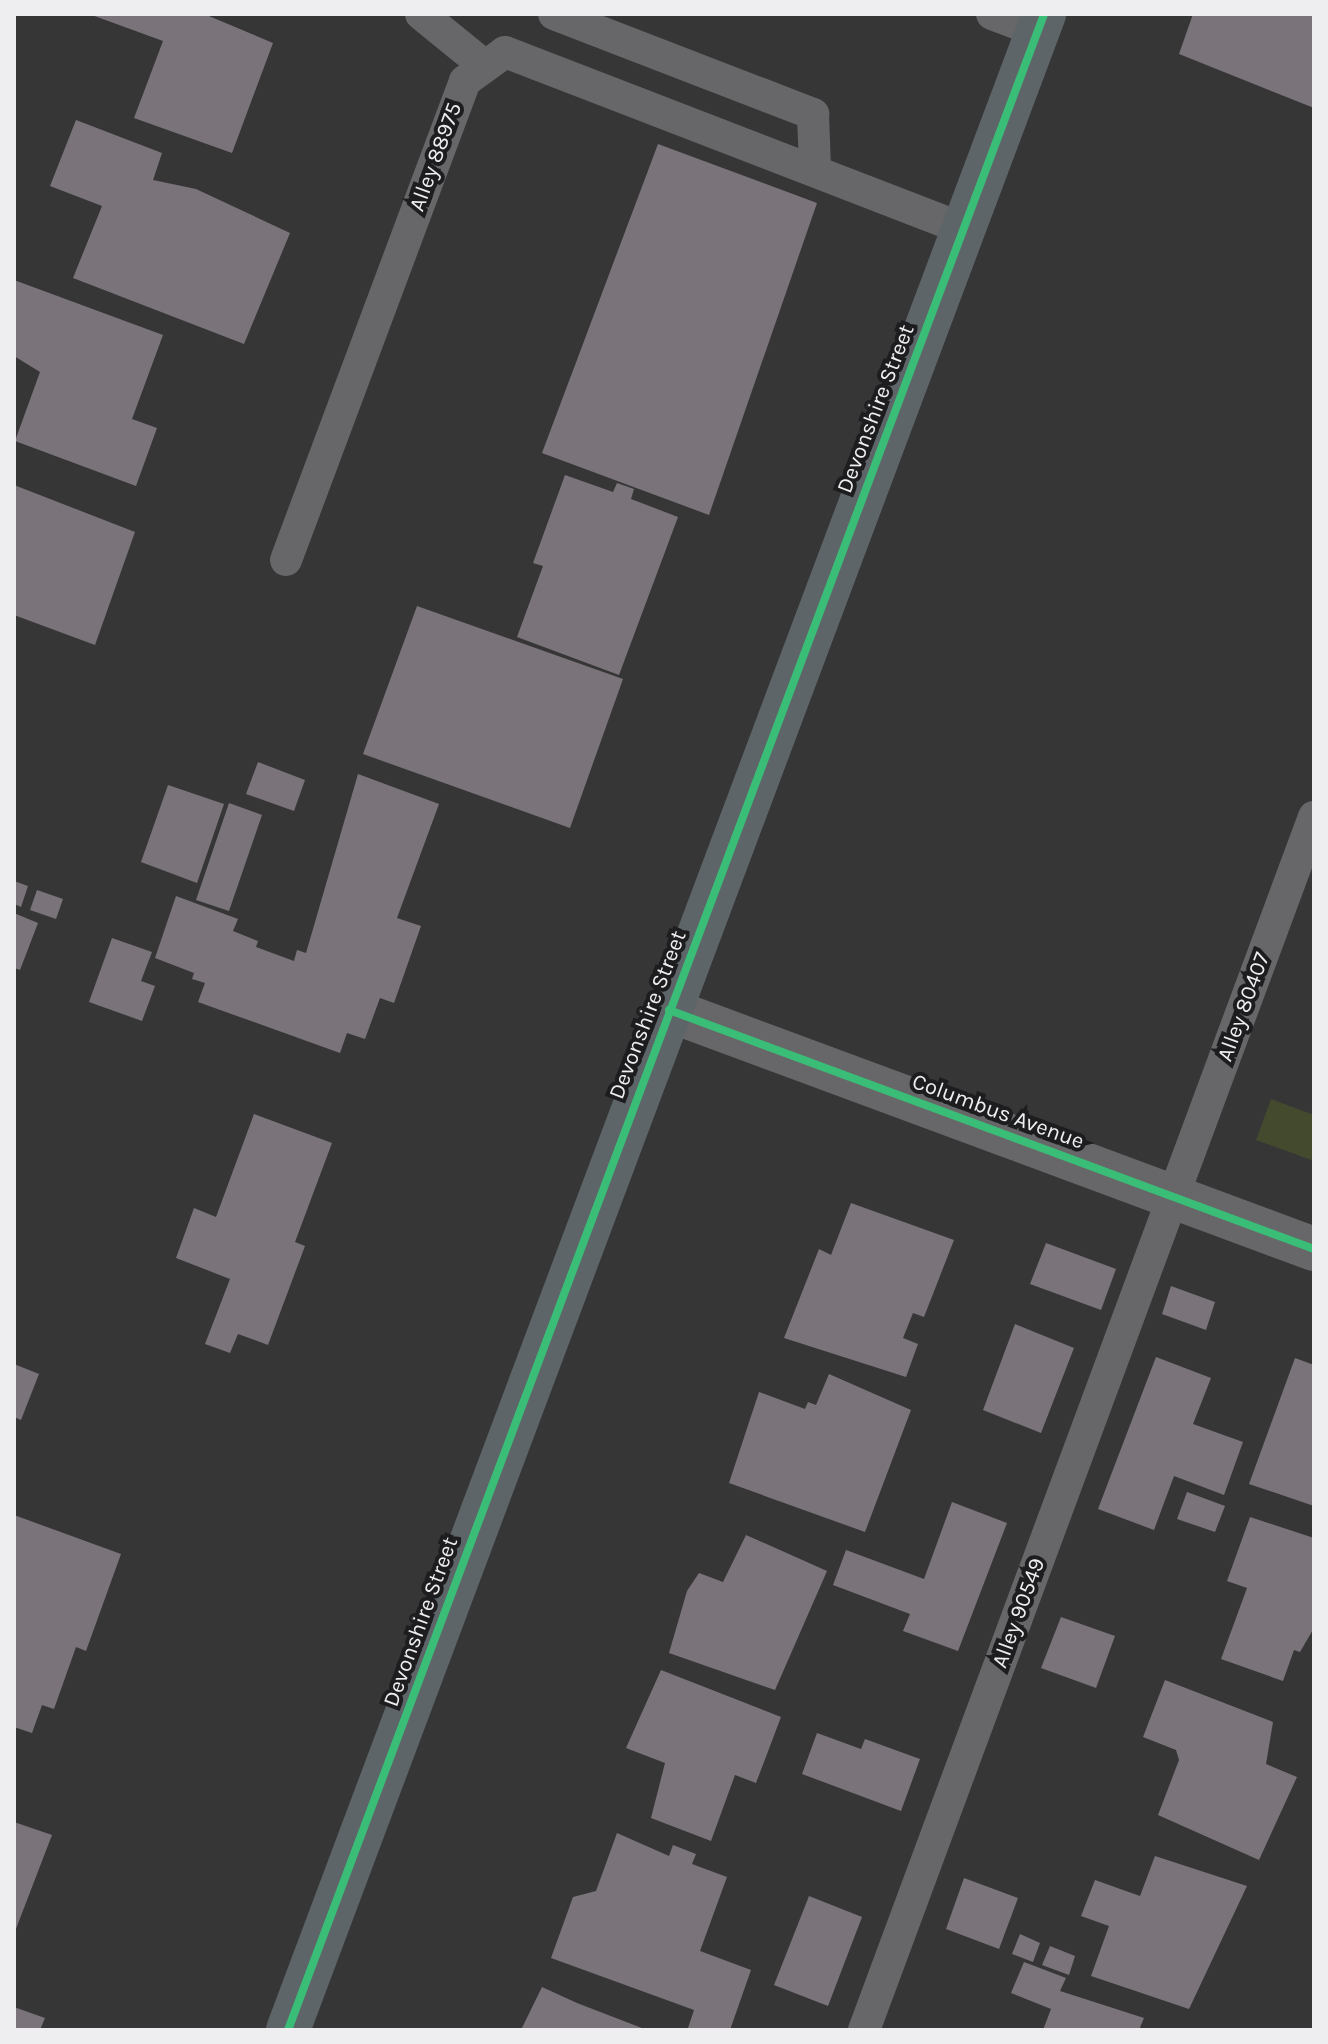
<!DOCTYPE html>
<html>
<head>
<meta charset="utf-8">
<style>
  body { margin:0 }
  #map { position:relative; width:1328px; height:2044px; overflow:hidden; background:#363637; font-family:Karla,sans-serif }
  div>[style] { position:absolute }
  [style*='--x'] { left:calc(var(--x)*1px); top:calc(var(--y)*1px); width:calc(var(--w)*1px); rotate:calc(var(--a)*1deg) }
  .green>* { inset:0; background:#434a2d }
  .building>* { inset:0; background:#7a747a }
  .service>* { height:32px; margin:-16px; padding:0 16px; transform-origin:16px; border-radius:16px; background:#676769 }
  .minor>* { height:44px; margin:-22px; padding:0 22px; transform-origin:22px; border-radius:22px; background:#676769 }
  .primary>* { height:44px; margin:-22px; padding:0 22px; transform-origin:22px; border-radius:22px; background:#5e6569 }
  .cycleway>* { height:8px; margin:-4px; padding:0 4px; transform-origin:4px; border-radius:4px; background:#3abd76 }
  span { translate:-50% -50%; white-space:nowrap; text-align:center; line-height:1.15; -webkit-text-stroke:8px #1d1c1e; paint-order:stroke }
  .street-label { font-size:22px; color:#eeedef }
  .frame { position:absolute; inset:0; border:16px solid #eeedef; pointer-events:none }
</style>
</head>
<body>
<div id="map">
  <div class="green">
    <div style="clip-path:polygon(1271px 1099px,1314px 1115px,1314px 1161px,1256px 1140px)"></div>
  </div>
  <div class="building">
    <div style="clip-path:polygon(89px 14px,204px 14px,273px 43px,232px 153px,134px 118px,163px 41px)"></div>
    <div style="clip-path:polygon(1193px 14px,1314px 14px,1314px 108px,1179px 54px)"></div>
    <div style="clip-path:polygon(76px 120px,162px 153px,153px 180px,196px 189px,290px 233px,244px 344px,73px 278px,102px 206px,50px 186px)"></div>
    <div style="clip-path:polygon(658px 144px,817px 203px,709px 515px,542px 453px)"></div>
    <div style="clip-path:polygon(14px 280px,163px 335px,132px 419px,157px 428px,136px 486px,15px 441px,40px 372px,14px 356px)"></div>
    <div style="clip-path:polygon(565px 475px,613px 492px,617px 483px,634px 489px,631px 499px,678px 517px,619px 675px,517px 637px,543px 566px,533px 563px)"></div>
    <div style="clip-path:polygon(14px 485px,135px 532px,95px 645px,14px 615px)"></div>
    <div style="clip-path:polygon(417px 606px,623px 679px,570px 828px,363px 754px)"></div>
    <div style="clip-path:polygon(258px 762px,305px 780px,294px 811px,246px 794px)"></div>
    <div style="clip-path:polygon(358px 774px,439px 804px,397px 918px,421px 926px,394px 1003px,380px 998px,365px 1039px,347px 1033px,340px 1053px,198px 1002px,205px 983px,192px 979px,194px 973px,155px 958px,176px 896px,238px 919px,233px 931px,258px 941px,256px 947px,294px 961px,297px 950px,306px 953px)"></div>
    <div style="clip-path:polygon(168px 785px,224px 804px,197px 883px,141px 862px)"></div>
    <div style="clip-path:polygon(229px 803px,262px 815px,229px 911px,196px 900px)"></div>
    <div style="clip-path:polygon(14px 881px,28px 886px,21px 907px,14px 904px)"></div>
    <div style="clip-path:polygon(37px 890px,63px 899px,56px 919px,30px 910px)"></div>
    <div style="clip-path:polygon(14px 913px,38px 923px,20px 970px,14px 968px)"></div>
    <div style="clip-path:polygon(112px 938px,152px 952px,141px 981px,155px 986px,142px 1021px,89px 1002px)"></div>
    <div style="clip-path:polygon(254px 1114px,332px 1143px,295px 1242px,305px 1246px,268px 1345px,238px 1334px,230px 1353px,205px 1344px,230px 1279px,176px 1258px,194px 1208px,216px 1217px)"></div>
    <div style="clip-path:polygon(851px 1203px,954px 1240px,924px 1317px,913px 1313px,903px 1338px,918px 1344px,906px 1377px,784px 1338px,819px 1249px,831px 1255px)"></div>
    <div style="clip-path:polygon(1046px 1243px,1116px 1269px,1101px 1310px,1030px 1284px)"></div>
    <div style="clip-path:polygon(1171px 1286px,1215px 1302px,1206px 1330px,1162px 1314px)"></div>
    <div style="clip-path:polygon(1015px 1324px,1074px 1348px,1041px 1433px,983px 1410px)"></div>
    <div style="clip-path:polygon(1156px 1357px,1211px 1378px,1193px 1424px,1243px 1442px,1224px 1495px,1174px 1476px,1154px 1530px,1098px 1509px)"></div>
    <div style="clip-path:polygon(1295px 1358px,1314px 1365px,1314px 1506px,1249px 1484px)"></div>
    <div style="clip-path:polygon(14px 1364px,39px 1374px,21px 1420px,14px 1417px)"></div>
    <div style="clip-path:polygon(829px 1374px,911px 1410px,865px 1532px,729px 1483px,759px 1392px,805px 1409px,808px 1402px,816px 1405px)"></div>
    <div style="clip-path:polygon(1187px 1492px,1225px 1506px,1215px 1532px,1177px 1519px)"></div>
    <div style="clip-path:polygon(952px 1502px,1007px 1523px,958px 1651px,903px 1631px,910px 1614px,833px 1585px,846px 1550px,924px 1579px)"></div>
    <div style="clip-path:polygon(14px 1515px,121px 1554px,86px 1651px,76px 1647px,54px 1709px,42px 1705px,32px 1733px,14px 1727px)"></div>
    <div style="clip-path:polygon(1250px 1517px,1314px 1538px,1314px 1628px,1300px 1652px,1294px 1650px,1283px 1681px,1221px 1659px,1247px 1588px,1227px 1581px)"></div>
    <div style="clip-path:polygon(746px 1535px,827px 1571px,775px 1690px,669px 1653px,687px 1591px,699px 1573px,723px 1582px)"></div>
    <div style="clip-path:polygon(1061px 1617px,1115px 1636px,1096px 1688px,1041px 1668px)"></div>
    <div style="clip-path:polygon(661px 1670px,781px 1717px,756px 1783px,735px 1775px,711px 1841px,651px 1818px,665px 1763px,626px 1748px)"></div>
    <div style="clip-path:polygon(1165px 1680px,1273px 1722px,1266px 1764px,1297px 1777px,1259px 1860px,1158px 1815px,1179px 1760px,1176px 1750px,1143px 1737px)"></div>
    <div style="clip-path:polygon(817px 1733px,861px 1749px,865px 1739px,920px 1759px,901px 1811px,802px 1774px)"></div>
    <div style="clip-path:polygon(14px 1822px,52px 1835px,14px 1934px)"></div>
    <div style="clip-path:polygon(617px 1833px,669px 1856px,673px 1845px,696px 1854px,692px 1864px,727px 1877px,700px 1951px,751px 1970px,730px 2030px,688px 2028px,694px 2010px,551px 1958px,573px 1897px,596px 1891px)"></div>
    <div style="clip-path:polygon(1155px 1856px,1247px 1886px,1189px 2009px,1091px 1976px,1109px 1926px,1081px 1916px,1095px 1880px,1140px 1896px)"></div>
    <div style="clip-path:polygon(964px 1878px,1018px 1898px,999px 1949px,946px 1929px)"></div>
    <div style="clip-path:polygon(809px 1896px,862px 1917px,828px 2006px,774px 1985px)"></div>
    <div style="clip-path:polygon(1020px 1934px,1040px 1943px,1033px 1962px,1012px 1954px)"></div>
    <div style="clip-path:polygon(1050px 1946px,1075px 1956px,1069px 1975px,1042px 1965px)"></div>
    <div style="clip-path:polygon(1024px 1962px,1066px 1978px,1060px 1991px,1144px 2018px,1139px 2030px,1043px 2030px,1051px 2009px,1011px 1993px)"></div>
    <div style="clip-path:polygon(542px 1987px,577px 2003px,647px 2030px,521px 2030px)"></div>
    <div style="clip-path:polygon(14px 2007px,45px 2018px,40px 2030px,14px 2030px)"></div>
  </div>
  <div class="service">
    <div style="--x:421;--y:14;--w:82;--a:39.1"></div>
    <div style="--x:554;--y:14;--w:278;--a:21.1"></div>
    <div style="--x:813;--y:114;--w:55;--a:87.9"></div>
    <div style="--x:992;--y:14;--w:48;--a:20.7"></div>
    <div style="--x:286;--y:560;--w:511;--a:-69.51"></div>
    <div style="--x:465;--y:81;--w:49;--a:-35.9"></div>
    <div style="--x:505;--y:52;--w:491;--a:21.1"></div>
    <div style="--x:864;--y:2030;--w:1294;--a:-69.65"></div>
  </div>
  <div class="minor">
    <div style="--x:669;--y:1010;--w:688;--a:20.33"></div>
  </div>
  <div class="primary">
    <div style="--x:288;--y:2030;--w:2153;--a:-69.44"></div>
  </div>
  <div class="cycleway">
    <div style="--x:669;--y:1010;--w:688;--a:20.33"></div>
    <div style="--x:288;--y:2030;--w:2153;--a:-69.44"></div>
  </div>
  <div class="street-label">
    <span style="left:436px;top:157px;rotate:-70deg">Alley 88975</span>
    <span style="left:876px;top:409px;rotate:-69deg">Devonshire Street</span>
    <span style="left:1244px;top:1007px;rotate:-70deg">Alley 80407</span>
    <span style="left:648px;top:1015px;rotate:-69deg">Devonshire Street</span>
    <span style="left:998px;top:1112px;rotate:20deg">Columbus Avenue</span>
    <span style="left:1019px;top:1613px;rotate:-70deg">Alley 90549</span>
    <span style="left:421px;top:1622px;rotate:-70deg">Devonshire Street</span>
  </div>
  <div class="frame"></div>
</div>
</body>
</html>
